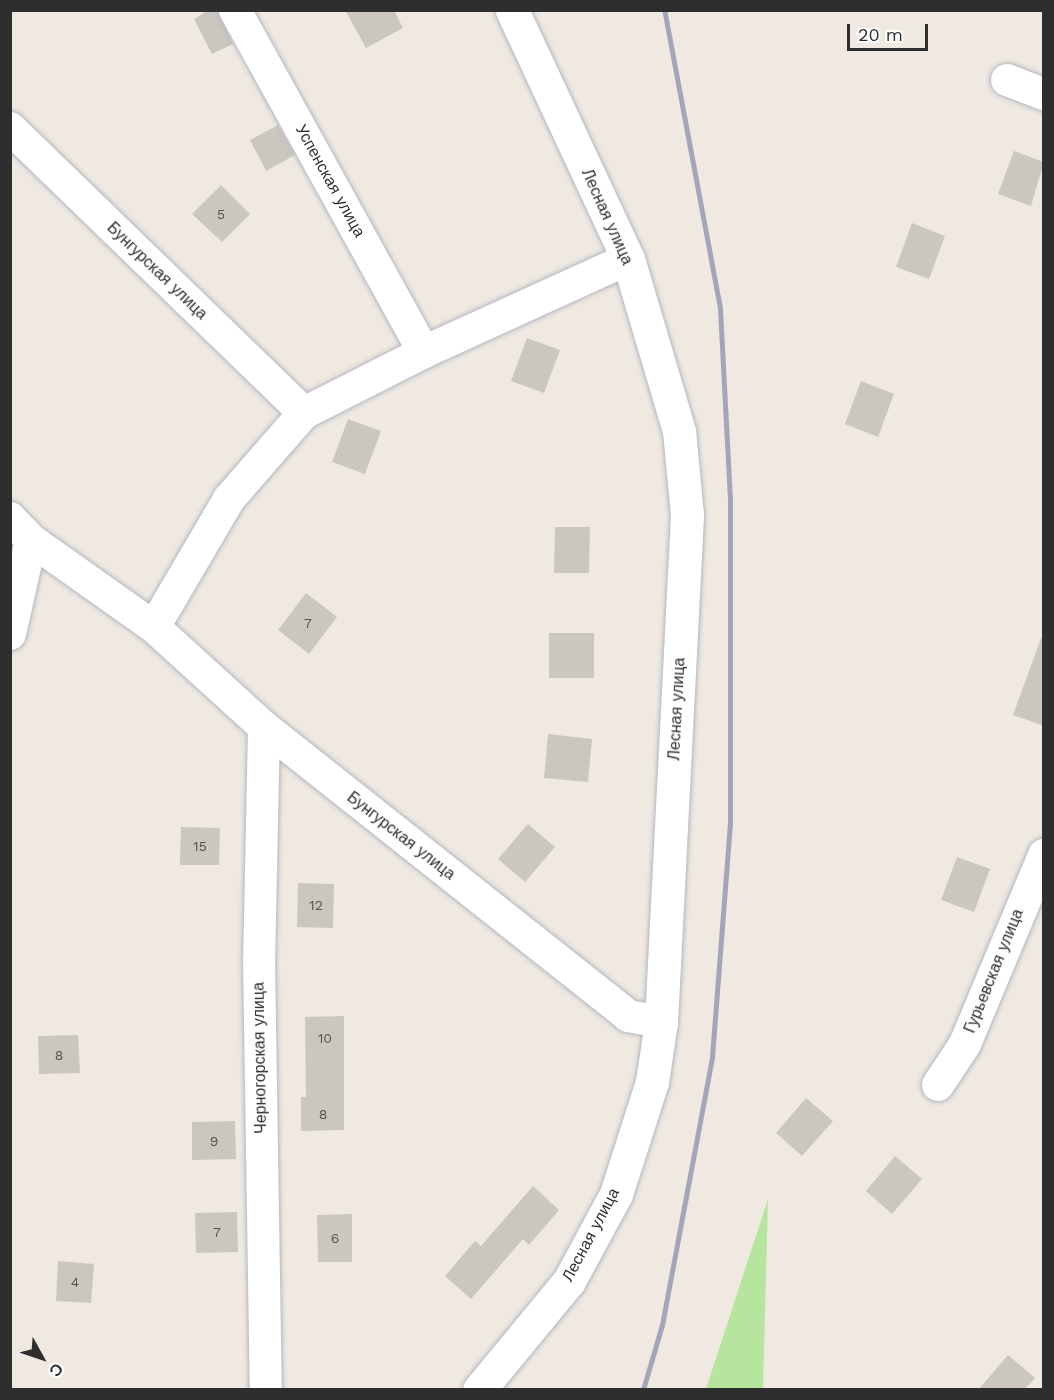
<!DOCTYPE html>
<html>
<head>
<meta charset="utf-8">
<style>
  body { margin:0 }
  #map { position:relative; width:1054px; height:1400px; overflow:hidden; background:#efe9e1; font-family:"Work Sans",sans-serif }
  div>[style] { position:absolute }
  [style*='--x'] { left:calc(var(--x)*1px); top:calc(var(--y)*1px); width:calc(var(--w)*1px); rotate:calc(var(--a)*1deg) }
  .green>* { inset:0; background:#b6e59e }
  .building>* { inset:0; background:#cbc7bf }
  .roads { filter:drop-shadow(0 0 2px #b4b7c1) drop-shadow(0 0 2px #b4b7c1) }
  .minor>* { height:32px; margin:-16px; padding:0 16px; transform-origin:16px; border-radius:16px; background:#fff }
  .secondary>* { height:33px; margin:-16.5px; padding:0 16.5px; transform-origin:16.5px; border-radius:16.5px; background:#fff }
  .rail>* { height:4.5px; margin:-2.25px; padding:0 2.25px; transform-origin:2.25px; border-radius:2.25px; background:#a3a6b8 }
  span { translate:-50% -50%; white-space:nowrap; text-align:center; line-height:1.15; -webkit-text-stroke:5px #fff; paint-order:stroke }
  .number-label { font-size:14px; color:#555452 }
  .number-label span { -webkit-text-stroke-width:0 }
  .street-label { font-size:16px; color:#2e2e2e }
  .frame { position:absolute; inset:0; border:12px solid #2e2e2e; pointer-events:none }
  .north { position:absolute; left:12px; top:1328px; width:60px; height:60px; -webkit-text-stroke:4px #fff; paint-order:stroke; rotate:130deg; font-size:16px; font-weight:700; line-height:24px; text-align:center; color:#2e2e2e }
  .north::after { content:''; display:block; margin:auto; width:21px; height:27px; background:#2e2e2e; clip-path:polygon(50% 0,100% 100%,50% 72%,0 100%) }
  .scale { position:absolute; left:847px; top:24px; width:81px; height:27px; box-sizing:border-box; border:3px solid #2e2e2e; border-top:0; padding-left:8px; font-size:18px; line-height:21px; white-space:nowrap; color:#2e2e2e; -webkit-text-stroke:4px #fff; paint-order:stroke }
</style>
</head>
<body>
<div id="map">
  <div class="green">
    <div style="clip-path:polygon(768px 1199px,763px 1389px,706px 1389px)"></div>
  </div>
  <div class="building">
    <div style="clip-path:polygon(209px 10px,217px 10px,233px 44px,212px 54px,194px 19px)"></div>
    <div style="clip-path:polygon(345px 10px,394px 10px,403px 28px,366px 48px)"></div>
    <div style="clip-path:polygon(278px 125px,295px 155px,266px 171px,250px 140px)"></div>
    <div style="clip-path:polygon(1014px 151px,1044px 162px,1031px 206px,998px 194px)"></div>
    <div style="clip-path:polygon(221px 185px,250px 214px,222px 242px,192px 214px)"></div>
    <div style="clip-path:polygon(912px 223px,945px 236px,929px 279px,896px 267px)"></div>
    <div style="clip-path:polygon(527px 338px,560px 350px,544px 393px,511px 381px)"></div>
    <div style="clip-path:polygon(861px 381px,894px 394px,878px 437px,845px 424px)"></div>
    <div style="clip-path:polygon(348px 419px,381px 431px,365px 474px,332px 462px)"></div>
    <div style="clip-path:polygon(555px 527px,590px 527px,589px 573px,554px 573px)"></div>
    <div style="clip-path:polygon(306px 593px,337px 617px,309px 654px,278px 630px)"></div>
    <div style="clip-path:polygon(549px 633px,594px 633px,594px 678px,549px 678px)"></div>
    <div style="clip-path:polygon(1041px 638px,1044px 639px,1044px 726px,1013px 715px)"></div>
    <div style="clip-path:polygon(548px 734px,592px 739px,588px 782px,544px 778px)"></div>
    <div style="clip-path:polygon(528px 824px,555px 847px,525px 882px,498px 859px)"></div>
    <div style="clip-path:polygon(181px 827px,220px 828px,219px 865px,180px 865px)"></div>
    <div style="clip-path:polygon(957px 857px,990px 869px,974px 912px,941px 900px)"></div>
    <div style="clip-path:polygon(298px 883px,334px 884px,333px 928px,297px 927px)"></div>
    <div style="clip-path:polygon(344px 1016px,344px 1130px,301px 1131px,301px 1097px,306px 1097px,305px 1017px)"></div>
    <div style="clip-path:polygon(78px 1035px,80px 1073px,39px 1074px,38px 1036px)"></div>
    <div style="clip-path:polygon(806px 1098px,833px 1121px,802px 1156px,776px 1133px)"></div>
    <div style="clip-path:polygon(235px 1121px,236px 1159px,192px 1160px,192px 1122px)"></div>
    <div style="clip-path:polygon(895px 1156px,922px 1179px,892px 1214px,866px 1191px)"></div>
    <div style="clip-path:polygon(533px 1186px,559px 1210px,529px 1245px,523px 1239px,471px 1299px,445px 1276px,475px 1241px,481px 1246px)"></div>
    <div style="clip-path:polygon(237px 1212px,238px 1252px,196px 1253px,195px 1213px)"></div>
    <div style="clip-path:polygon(352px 1214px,352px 1262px,318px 1262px,317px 1215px)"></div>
    <div style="clip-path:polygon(58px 1261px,94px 1264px,91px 1303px,56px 1301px)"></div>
    <div style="clip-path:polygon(1008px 1355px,1035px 1378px,1025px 1389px,979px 1389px)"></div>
  </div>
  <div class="roads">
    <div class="minor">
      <div style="--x:235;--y:10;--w:391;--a:61.1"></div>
      <div style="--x:1007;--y:80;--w:40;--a:21"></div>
      <div style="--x:10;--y:128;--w:409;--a:44.1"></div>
      <div style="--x:10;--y:518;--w:30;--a:46"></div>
      <div style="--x:31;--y:540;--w:151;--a:35.3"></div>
      <div style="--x:154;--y:627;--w:149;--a:42.3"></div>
      <div style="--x:264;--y:727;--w:465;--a:38.4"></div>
      <div style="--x:628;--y:1016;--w:34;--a:10"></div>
      <div style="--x:154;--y:627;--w:148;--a:-59.6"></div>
      <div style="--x:229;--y:499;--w:114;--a:-48.9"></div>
      <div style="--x:304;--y:413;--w:135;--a:-26.9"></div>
      <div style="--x:424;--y:352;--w:224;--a:-24.5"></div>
      <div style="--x:10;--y:634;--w:96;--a:-77.4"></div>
      <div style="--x:264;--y:727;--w:232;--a:91.2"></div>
      <div style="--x:259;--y:959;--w:431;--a:89.1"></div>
      <div style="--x:938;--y:1085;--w:49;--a:-56.6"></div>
      <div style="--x:965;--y:1044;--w:205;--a:-67.3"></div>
    </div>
    <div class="secondary">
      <div style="--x:479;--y:1390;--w:141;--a:-50.5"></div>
      <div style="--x:569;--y:1281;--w:99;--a:-61.6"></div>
      <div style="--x:616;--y:1194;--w:118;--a:-72.2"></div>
      <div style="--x:652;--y:1082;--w:61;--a:-81.5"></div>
      <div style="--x:661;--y:1022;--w:508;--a:-87.06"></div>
      <div style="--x:687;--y:515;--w:84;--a:-95.4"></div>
      <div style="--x:679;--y:431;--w:179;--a:-106.5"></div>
      <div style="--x:628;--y:259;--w:275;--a:-115"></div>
    </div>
  </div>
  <div class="rail">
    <div style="--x:643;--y:1390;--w:68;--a:-73.7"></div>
    <div style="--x:662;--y:1325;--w:273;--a:-79.4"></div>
    <div style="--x:712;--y:1057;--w:233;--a:-85.6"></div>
    <div style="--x:730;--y:825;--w:325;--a:-90"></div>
    <div style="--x:730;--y:500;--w:192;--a:-93"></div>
    <div style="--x:720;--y:308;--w:303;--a:-100.6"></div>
  </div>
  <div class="number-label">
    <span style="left:221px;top:214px">5</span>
    <span style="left:308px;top:623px">7</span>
    <span style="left:200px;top:846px">15</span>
    <span style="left:316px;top:905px">12</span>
    <span style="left:325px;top:1038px">10</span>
    <span style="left:59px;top:1055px">8</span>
    <span style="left:323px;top:1114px">8</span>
    <span style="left:214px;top:1141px">9</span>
    <span style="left:217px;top:1232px">7</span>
    <span style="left:335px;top:1238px">6</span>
    <span style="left:75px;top:1282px">4</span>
  </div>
  <div class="street-label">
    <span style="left:330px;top:181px;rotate:61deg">Успенская улица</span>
    <span style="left:607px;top:217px;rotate:66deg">Лесная улица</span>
    <span style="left:157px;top:271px;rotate:44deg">Бунгурская улица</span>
    <span style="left:677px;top:709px;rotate:-87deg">Лесная улица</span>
    <span style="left:401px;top:836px;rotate:38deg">Бунгурская улица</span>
    <span style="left:994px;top:971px;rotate:-68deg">Гурьевская улица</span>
    <span style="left:260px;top:1058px;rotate:-91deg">Черногорская улица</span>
    <span style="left:591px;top:1235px;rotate:-62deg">Лесная улица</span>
  </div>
  <div class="frame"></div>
  <div class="north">С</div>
  <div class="scale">20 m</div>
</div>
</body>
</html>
